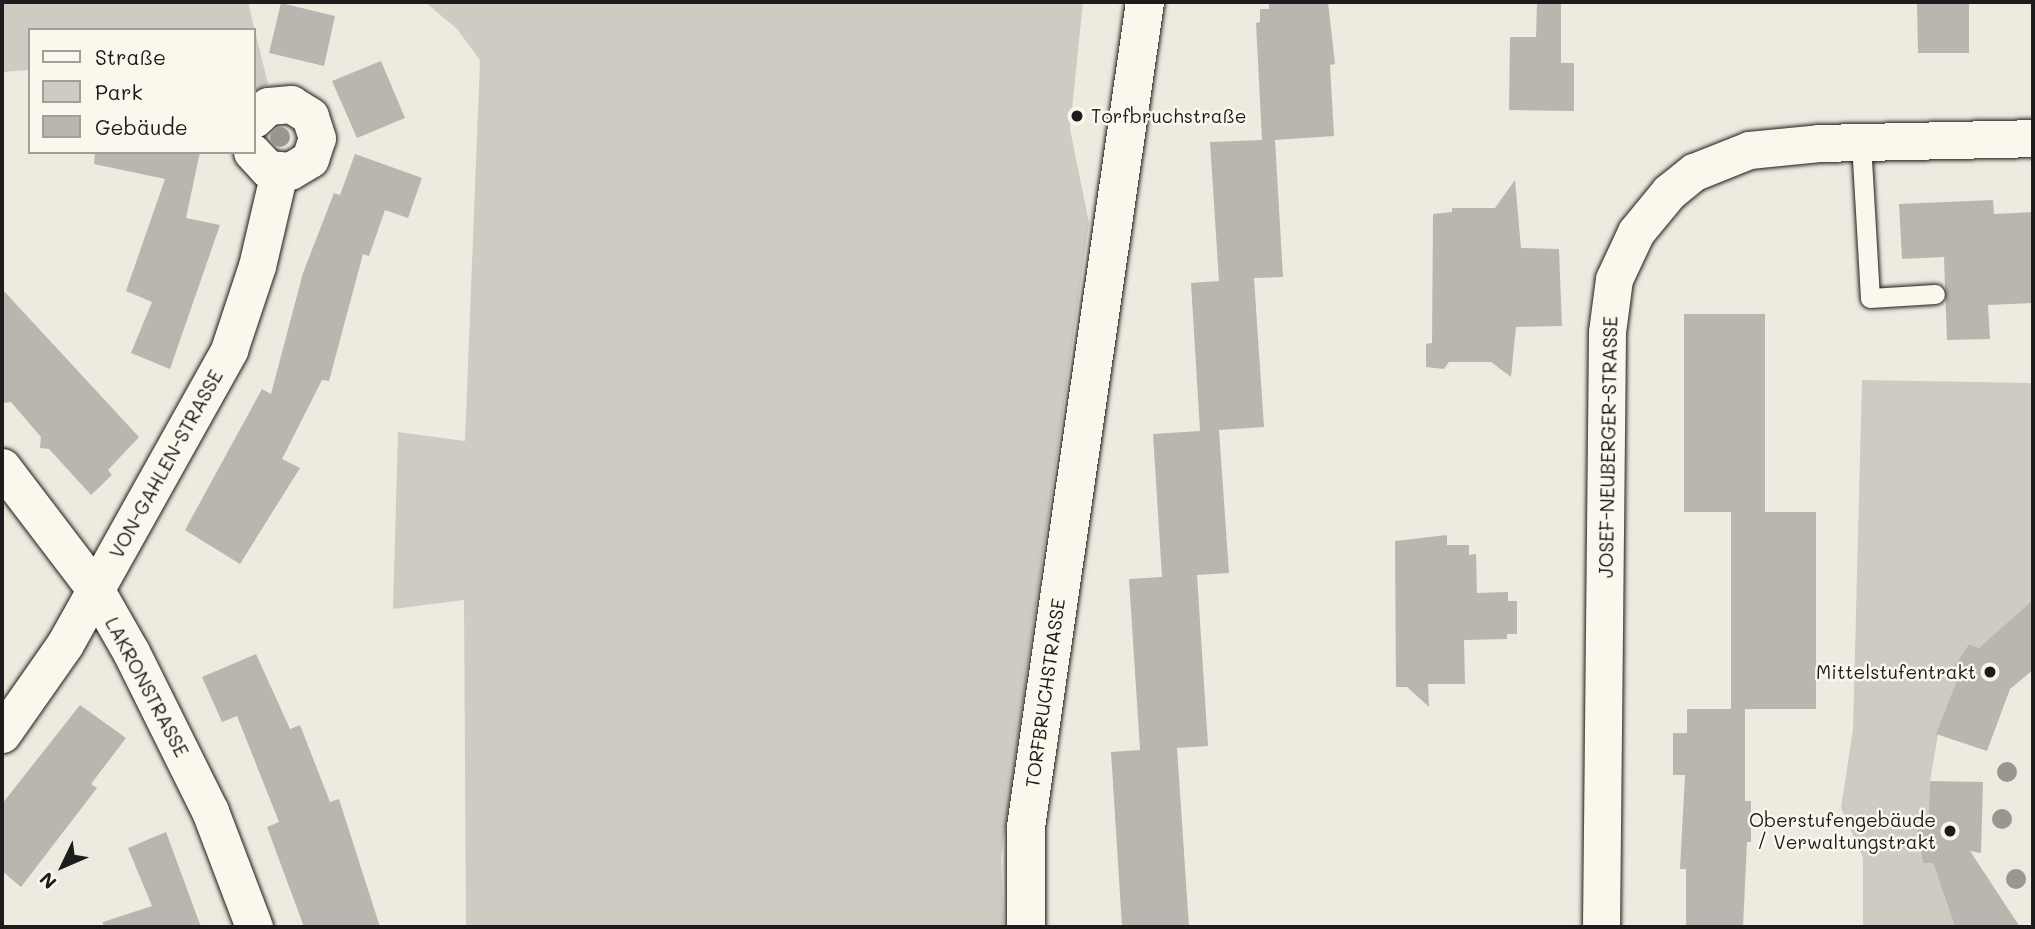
<!DOCTYPE html>
<html>
<head>
<meta charset="utf-8">
<style>
  body { margin:0 }
  #map { position:relative; width:2035px; height:929px; overflow:hidden; background:#eeeadf; font-family:Mali,sans-serif }
  div>[style] { position:absolute }
  [style*='--x'] { left:calc(var(--x)*1px); top:calc(var(--y)*1px); width:calc(var(--w)*1px); rotate:calc(var(--a)*1deg) }
  .green>* { inset:0; background:#ceccc2 }
  .building>* { inset:0; background:#b9b6af }
  .roads { filter:drop-shadow(0 0 2px #1c1c1c) drop-shadow(0 0 2px #1c1c1c) }
  .service>* { height:19px; margin:-9.5px; padding:0 9.5px; transform-origin:9.5px; border-radius:9.5px; background:#fbf7ec }
  .minor>* { height:37px; margin:-18.5px; padding:0 18.5px; transform-origin:18.5px; border-radius:18.5px; background:#fbf7ec }
  .secondary>* { height:38px; margin:-19px; padding:0 19px; transform-origin:19px; border-radius:19px; background:#fbf7ec }
  .trees>* { width:20px; height:20px; margin:-10px; border-radius:50%; background:#98968f }
  .dots>* { width:19px; height:19px; translate:-50% -50%; box-sizing:border-box; border:4px solid #fbf7ec; border-radius:50% }
  span { translate:-50% -50%; white-space:nowrap; text-align:center; line-height:1.15; -webkit-text-stroke:5px #fbf7ec; paint-order:stroke }
  .poi-label { font-size:19px; color:#1c1c1c }
  .left { translate:0 -50%; text-align:left }
  .right { translate:-100% -50%; text-align:right }
  .street-label { font-size:19px; color:#1c1c1c }
  .frame { position:absolute; inset:0; border:4px solid #1c1c1c; pointer-events:none }
  .legend { position:absolute; left:28px; top:28px; width:228px; height:126px; box-sizing:border-box; background:#fbf7ec; border:2px solid #a29f99; margin:0; padding:9px 12px; list-style:none; font-size:21px; color:#1c1c1c }
  .legend li { display:flex; align-items:center; gap:14px; height:35px }
  .legend b { width:35px; border:2px solid #a29f99 }
  .north { position:absolute; left:28px; top:831px; width:70px; height:70px; -webkit-text-stroke:5px #fbf7ec; paint-order:stroke; rotate:226deg; font-size:19px; font-weight:700; line-height:28px; text-align:center; color:#1c1c1c }
  .north::after { content:''; display:block; margin:auto; width:24px; height:32px; background:#1c1c1c; clip-path:polygon(50% 0,100% 100%,50% 72%,0 100%) }
</style>
</head>
<body>
<div id="map">
  <div class="green">
    <div style="clip-path:polygon(2px 2px,248px 2px,268px 84px,254px 93px,254px 30px,30px 30px,30px 70px,2px 72px)"></div>
    <div style="clip-path:polygon(425px 2px,1083px 2px,1070px 129px,1089px 223px,1001px 858px,1004px 927px,466px 927px,464px 600px,393px 609px,398px 432px,465px 441px,480px 60px,457px 29px)"></div>
    <div style="clip-path:polygon(1862px 380px,2033px 383px,2033px 602px,1979px 648px,1969px 644px,1948px 675px,1956px 683px,1938px 735px,1930px 781px,1928px 825px,1920px 833px,1923px 863px,1933px 863px,1955px 927px,1863px 927px,1863px 858px,1841px 808px,1853px 729px)"></div>
  </div>
  <div class="building">
    <div style="clip-path:polygon(1269px 2px,1328px 2px,1335px 64px,1330px 65px,1334px 136px,1275px 140px,1283px 277px,1254px 278px,1264px 427px,1219px 430px,1229px 573px,1197px 575px,1208px 746px,1177px 748px,1189px 927px,1122px 927px,1111px 752px,1140px 750px,1129px 579px,1162px 577px,1153px 434px,1200px 431px,1191px 283px,1219px 281px,1210px 142px,1262px 140px,1256px 23px,1260px 22px,1260px 9px,1269px 9px)"></div>
    <div style="clip-path:polygon(1537px 2px,1561px 2px,1561px 63px,1574px 63px,1574px 111px,1509px 110px,1510px 37px,1536px 37px)"></div>
    <div style="clip-path:polygon(1917px 2px,1969px 2px,1969px 53px,1918px 53px)"></div>
    <div style="clip-path:polygon(281px 3px,335px 16px,324px 66px,269px 53px)"></div>
    <div style="clip-path:polygon(381px 61px,405px 118px,357px 138px,332px 81px)"></div>
    <div style="clip-path:polygon(95px 152px,200px 152px,186px 218px,220px 225px,170px 369px,131px 353px,152px 302px,126px 291px,165px 179px,94px 164px)"></div>
    <div style="clip-path:polygon(355px 154px,422px 178px,408px 218px,385px 210px,369px 256px,363px 254px,329px 381px,322px 380px,282px 459px,300px 468px,240px 564px,185px 530px,262px 389px,271px 394px,303px 273px,334px 193px,340px 195px)"></div>
    <div style="clip-path:polygon(1515px 180px,1521px 248px,1559px 249px,1562px 326px,1516px 327px,1511px 377px,1491px 362px,1449px 362px,1444px 369px,1426px 367px,1426px 344px,1432px 343px,1433px 214px,1452px 212px,1452px 208px,1495px 208px)"></div>
    <div style="clip-path:polygon(1993px 200px,1994px 214px,2033px 212px,2033px 303px,1988px 305px,1990px 339px,1947px 340px,1944px 257px,1902px 259px,1899px 204px)"></div>
    <div style="clip-path:polygon(2px 289px,139px 437px,108px 470px,112px 475px,91px 495px,49px 449px,40px 448px,41px 437px,11px 402px,2px 403px)"></div>
    <div style="clip-path:polygon(1684px 314px,1765px 314px,1765px 512px,1816px 512px,1816px 709px,1745px 709px,1745px 801px,1751px 801px,1751px 842px,1747px 842px,1743px 927px,1686px 927px,1686px 869px,1680px 869px,1685px 775px,1673px 775px,1673px 733px,1687px 733px,1687px 709px,1731px 709px,1731px 512px,1684px 512px)"></div>
    <div style="clip-path:polygon(1447px 535px,1447px 545px,1469px 545px,1469px 555px,1476px 554px,1477px 593px,1508px 592px,1508px 601px,1517px 601px,1517px 634px,1507px 634px,1507px 639px,1464px 640px,1465px 684px,1428px 684px,1429px 707px,1407px 687px,1396px 687px,1395px 541px)"></div>
    <div style="clip-path:polygon(2033px 600px,2033px 670px,2010px 689px,1987px 751px,1936px 734px,1956px 683px,1948px 675px,1969px 644px,1979px 648px)"></div>
    <div style="clip-path:polygon(256px 654px,290px 729px,300px 725px,330px 802px,339px 799px,380px 927px,304px 927px,267px 827px,279px 822px,237px 716px,222px 722px,202px 677px)"></div>
    <div style="clip-path:polygon(80px 705px,126px 738px,91px 784px,97px 788px,21px 887px,2px 871px,2px 804px)"></div>
    <div style="clip-path:polygon(1930px 781px,1983px 782px,1981px 853px,1970px 851px,2020px 927px,1955px 927px,1933px 863px,1923px 863px,1917px 828px,1928px 825px)"></div>
    <div style="clip-path:polygon(166px 832px,201px 927px,103px 927px,103px 922px,152px 906px,128px 848px)"></div>
  </div>
  <div class="roads">
    <div class="service">
      <div style="--x:1861;--y:142;--w:156;--a:86.7"></div>
      <div style="--x:1870;--y:298;--w:65;--a:-3.5"></div>
    </div>
    <div class="minor">
      <div style="--x:252;--y:152;--w:23;--a:47"></div>
      <div style="--x:268;--y:169;--w:22;--a:5"></div>
      <div style="--x:290;--y:171;--w:23;--a:-31"></div>
      <div style="--x:310;--y:159;--w:22;--a:-72"></div>
      <div style="--x:317;--y:138;--w:23;--a:-108"></div>
      <div style="--x:310;--y:116;--w:22;--a:-148"></div>
      <div style="--x:291;--y:104;--w:23;--a:175"></div>
      <div style="--x:268;--y:106;--w:19;--a:137"></div>
      <div style="--x:2;--y:467;--w:153;--a:52.7"></div>
      <div style="--x:95;--y:589;--w:73;--a:60.3"></div>
      <div style="--x:131;--y:652;--w:178;--a:63.6"></div>
      <div style="--x:210;--y:811;--w:124;--a:69.2"></div>
      <div style="--x:2;--y:734;--w:110;--a:-55"></div>
      <div style="--x:65;--y:644;--w:337;--a:-60.8"></div>
      <div style="--x:229;--y:350;--w:89;--a:-71.6"></div>
      <div style="--x:257;--y:266;--w:97;--a:-76.8"></div>
      <div style="--x:1601;--y:927;--w:595;--a:-89.42"></div>
      <div style="--x:1607;--y:332;--w:53;--a:-82.5"></div>
      <div style="--x:1614;--y:279;--w:52;--a:-64.9"></div>
      <div style="--x:1636;--y:232;--w:52;--a:-50.5"></div>
      <div style="--x:1669;--y:192;--w:32;--a:-39"></div>
      <div style="--x:1694;--y:172;--w:59;--a:-21.8"></div>
      <div style="--x:1749;--y:150;--w:70;--a:-5.7"></div>
      <div style="--x:1819;--y:143;--w:214;--a:-1.3"></div>
    </div>
    <div class="secondary">
      <div style="--x:1026;--y:927;--w:100;--a:-90"></div>
      <div style="--x:1026;--y:827;--w:834;--a:-81.79"></div>
    </div>
  </div>
  <div class="trees">
    <div style="left:280px;top:137px"></div>
    <div style="left:2007px;top:772px"></div>
    <div style="left:2002px;top:819px"></div>
    <div style="left:2016px;top:879px"></div>
  </div>
  <div class="dots">
    <div style="left:1077px;top:116px;background:#1c1c1c"></div>
    <div style="left:1990px;top:672px;background:#1c1c1c"></div>
    <div style="left:1950px;top:831px;background:#1c1c1c"></div>
  </div>
  <div class="poi-label">
    <span class="left" style="left:1091px;top:116px">Torfbruchstraße</span>
    <span class="right" style="left:1976px;top:672px">Mittelstufentrakt</span>
    <span class="right" style="left:1936px;top:831px">Oberstufengebäude<br>/ Verwaltungstrakt</span>
  </div>
  <div class="street-label">
    <span style="left:1608px;top:447px;rotate:-89deg">JOSEF-NEUBERGER-STRASSE</span>
    <span style="left:166px;top:464px;rotate:-61deg">VON-GAHLEN-STRASSE</span>
    <span style="left:147px;top:687px;rotate:62deg">LAKRONSTRASSE</span>
    <span style="left:1045px;top:693px;rotate:-82deg">TORFBRUCHSTRASSE</span>
  </div>
  <div class="frame"></div>
  <ul class="legend">
  <li><b style="height:9px;background:#fbf7ec"></b>Straße</li>
  <li><b style="height:19px;background:#ceccc2"></b>Park</li>
  <li><b style="height:19px;background:#b9b6af"></b>Gebäude</li>
  </ul>
  <div class="north">N</div>
</div>
</body>
</html>
